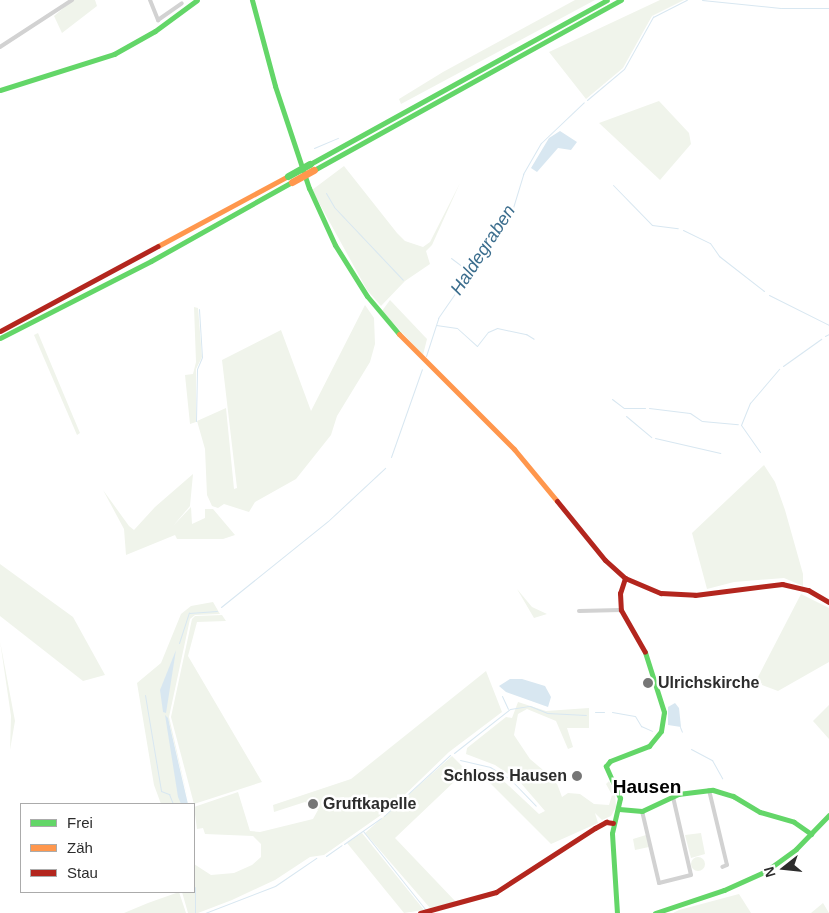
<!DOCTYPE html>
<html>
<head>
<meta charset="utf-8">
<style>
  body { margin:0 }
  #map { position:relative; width:829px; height:913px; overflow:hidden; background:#fff; font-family:Arial,sans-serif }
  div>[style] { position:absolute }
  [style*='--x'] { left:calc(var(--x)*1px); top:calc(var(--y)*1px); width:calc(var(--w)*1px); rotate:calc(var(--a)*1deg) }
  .green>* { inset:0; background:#f0f4eb }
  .round { border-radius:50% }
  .water>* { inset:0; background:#d8e7f1 }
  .stream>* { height:1px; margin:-0.5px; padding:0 0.5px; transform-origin:0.5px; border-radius:0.5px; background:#d8e7f1 }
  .street>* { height:4px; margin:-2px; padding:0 2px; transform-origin:2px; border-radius:2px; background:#d2d2d2 }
  .fast>* { height:5px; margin:-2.5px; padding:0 2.5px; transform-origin:2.5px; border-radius:2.5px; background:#63d668 }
  .slow>* { height:5px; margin:-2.5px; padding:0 2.5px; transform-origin:2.5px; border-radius:2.5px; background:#ff974d }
  .jam>* { height:5px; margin:-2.5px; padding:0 2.5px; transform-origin:2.5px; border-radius:2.5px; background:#b3261e }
  .fast-bridge>* { height:7px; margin:-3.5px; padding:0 3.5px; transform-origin:3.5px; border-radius:3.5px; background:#63d668 }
  .slow-bridge>* { height:7px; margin:-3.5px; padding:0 3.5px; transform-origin:3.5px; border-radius:3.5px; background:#ff974d }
  .dots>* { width:14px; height:14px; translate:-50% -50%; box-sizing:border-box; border:2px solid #fff; border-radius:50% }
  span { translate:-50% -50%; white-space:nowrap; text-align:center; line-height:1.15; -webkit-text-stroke:5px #fff; paint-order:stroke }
  .poi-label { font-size:16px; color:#2d2d2d; font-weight:700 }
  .left { translate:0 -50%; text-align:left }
  .right { translate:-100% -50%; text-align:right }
  .water-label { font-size:18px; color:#3c6e8e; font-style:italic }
  .quarter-label { font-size:19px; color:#000; font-weight:700 }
  .legend { position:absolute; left:20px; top:803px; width:175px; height:90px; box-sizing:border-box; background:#fff; border:1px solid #ababab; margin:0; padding:6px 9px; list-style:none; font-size:15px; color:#2d2d2d }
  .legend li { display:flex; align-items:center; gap:10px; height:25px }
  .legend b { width:25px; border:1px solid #ababab }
  .north { position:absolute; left:759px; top:843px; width:50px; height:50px; -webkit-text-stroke:4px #fff; paint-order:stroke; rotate:254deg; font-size:14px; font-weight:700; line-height:20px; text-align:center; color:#2d2d2d }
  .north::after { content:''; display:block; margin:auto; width:18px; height:22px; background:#2d2d2d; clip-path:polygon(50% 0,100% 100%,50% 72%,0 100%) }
</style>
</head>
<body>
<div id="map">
  <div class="green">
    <div style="clip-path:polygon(73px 0,95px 0,97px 6px,62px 33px,54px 16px)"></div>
    <div style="clip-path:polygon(575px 0,595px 0,401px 104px,399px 99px,443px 72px)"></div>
    <div style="clip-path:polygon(660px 0,684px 0,652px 16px,623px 68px,586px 99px,549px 52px)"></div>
    <div style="clip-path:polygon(659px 101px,689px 133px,691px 144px,660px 180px,599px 123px)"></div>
    <div style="clip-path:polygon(344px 166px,397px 233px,405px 241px,423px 247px,430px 242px,460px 183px,432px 245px,426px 251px,430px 264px,405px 281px,381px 306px,367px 290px,312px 190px)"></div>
    <div style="clip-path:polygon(390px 300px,427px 339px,423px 355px,382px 311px)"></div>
    <div style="clip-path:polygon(365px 305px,374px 318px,375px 344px,370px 362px,337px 416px,331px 435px,296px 479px,255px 502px,249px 512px,224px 504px,218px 508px,212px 506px,207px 495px,205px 449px,197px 421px,226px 408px,234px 489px,237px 488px,222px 360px,281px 330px,311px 411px)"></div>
    <div style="clip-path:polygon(194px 307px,198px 308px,202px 357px,196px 369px,196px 422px,190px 424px,185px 375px,193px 374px,196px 362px)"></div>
    <div style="clip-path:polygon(38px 333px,80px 433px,77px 435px,34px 335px)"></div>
    <div style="clip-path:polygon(764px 465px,775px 482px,785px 510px,803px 574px,803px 586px,784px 578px,734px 582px,707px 589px,692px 533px)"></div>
    <div style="clip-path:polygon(193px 474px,190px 506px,173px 526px,191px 507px,192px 524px,205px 518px,205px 509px,213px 509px,235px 535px,223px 539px,177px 539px,175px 535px,126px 555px,124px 529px,103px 490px,129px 526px,134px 530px,155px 507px)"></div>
    <div style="clip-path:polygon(0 564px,73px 617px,105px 675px,83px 681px,0 616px)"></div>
    <div style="clip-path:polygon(517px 589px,532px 607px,547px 614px,534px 618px)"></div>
    <div style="clip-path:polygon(801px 594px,829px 608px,829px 662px,778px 691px,757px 683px,758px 677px)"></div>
    <div style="clip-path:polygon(213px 602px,220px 614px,195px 615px,190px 619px,169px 717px,189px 804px,168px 718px,181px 804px,161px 804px,154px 785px,137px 683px,161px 663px,181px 614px,191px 606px)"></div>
    <div style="clip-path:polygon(222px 615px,226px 621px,197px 622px,188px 656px,262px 782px,194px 804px,171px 717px,192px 619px,195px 616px)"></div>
    <div style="clip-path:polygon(0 641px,15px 721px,10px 750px,11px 716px)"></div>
    <div style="clip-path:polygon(486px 671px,502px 712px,449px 752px,391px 808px,324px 855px,310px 857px,275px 880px,232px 900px,198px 913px,188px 913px,182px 892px,194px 892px,194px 864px,211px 875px,234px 873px,252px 865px,261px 857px,261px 844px,253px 836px,205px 834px,203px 828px,197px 829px,194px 807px,238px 792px,250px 831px,260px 832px,313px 819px,318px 810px,305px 802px,274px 812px,273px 805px,351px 779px)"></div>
    <div style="clip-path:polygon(518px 702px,546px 711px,589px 708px,589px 728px,567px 728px,573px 747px,568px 749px,556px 721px,527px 709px,518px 714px,514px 735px,530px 759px,556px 781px,562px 797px,568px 793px,580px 794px,594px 804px,609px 805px,612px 795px,606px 784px,609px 781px,615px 793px,616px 807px,611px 816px,602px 820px,595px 813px,598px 823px,551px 844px,475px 768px,494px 772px,539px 814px,545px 811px,519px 781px,495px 765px,466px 754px,467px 748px,506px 717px,512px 718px)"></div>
    <div style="clip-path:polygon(829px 705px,829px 739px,813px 721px)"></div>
    <div style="clip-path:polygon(452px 756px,469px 773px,456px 780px,395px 838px,456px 902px,430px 908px,365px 833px)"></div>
    <div style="clip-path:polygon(362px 833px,424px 910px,404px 913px,347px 843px)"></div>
    <div style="clip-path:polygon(701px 833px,705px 854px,691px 858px,685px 835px)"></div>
    <div style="clip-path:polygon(646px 835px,649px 847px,635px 850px,633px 839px)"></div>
    <div class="round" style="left:691px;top:857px;width:14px;height:14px"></div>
    <div style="clip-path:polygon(179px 892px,186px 913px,124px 913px,148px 903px)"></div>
    <div style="clip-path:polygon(739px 894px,751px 913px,673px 913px,679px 910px)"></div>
    <div style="clip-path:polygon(823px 903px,829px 913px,811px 913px)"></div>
  </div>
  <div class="water">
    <div style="clip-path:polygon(560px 131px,577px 142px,571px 150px,558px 148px,537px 172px,531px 168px,549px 138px)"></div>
    <div style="clip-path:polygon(176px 650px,166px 713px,163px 712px,160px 690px)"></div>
    <div style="clip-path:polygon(510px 679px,522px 679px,545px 686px,551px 697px,548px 707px,506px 692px,499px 686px)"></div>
    <div style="clip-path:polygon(675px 703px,679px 708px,681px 727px,668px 725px,668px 707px)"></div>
    <div style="clip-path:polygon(165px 715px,168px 718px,188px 804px,181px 804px,178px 797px)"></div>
  </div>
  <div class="stream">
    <div style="--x:702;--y:0;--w:79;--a:5.8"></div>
    <div style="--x:781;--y:8;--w:48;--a:0"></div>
    <div style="--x:587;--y:100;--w:48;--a:-40"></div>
    <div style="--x:624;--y:69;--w:60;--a:-60.9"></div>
    <div style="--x:653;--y:17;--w:38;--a:-27"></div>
    <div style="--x:314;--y:148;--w:26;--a:-23"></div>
    <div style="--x:613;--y:185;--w:56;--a:45.7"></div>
    <div style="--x:652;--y:225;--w:26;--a:7"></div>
    <div style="--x:326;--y:193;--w:16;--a:60"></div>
    <div style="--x:334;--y:207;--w:100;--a:46.6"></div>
    <div style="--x:683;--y:230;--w:30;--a:26"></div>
    <div style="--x:710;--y:243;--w:16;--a:55"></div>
    <div style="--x:719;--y:256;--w:57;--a:37.9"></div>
    <div style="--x:451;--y:258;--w:21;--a:37"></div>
    <div style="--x:769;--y:295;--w:67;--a:26.6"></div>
    <div style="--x:436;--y:325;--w:21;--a:8"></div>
    <div style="--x:457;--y:328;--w:27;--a:42"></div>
    <div style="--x:477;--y:346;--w:18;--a:-52"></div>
    <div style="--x:488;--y:332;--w:10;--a:-24"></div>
    <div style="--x:497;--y:328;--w:30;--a:12"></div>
    <div style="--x:526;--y:334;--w:9;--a:32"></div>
    <div style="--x:825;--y:336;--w:4;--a:-27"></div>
    <div style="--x:426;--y:356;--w:40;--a:-72"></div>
    <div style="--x:438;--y:318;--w:130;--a:-55.3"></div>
    <div style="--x:512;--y:211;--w:39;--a:-73"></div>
    <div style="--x:523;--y:174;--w:36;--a:-60"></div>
    <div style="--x:541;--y:143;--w:59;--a:-43.6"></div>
    <div style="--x:783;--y:366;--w:47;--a:-35.4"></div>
    <div style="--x:612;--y:399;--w:15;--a:37"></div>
    <div style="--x:624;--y:408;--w:21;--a:0"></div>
    <div style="--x:649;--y:408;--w:41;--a:7"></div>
    <div style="--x:690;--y:413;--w:14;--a:34"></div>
    <div style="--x:702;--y:421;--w:36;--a:5"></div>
    <div style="--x:626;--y:416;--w:33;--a:40"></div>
    <div style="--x:196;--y:421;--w:52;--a:-88.9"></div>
    <div style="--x:197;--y:369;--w:13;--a:-67"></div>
    <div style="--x:202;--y:357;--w:48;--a:-93.6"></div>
    <div style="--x:655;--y:438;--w:67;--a:13"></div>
    <div style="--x:760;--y:452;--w:33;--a:-125"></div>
    <div style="--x:741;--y:425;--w:24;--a:-68"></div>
    <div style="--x:750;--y:403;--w:45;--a:-49.5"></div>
    <div style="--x:391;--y:457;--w:93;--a:-70.6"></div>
    <div style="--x:221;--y:607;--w:137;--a:-38.8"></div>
    <div style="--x:328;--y:521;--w:78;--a:-42.9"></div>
    <div style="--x:179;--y:643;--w:32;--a:-72"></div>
    <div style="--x:189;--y:613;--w:28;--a:-4"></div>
    <div style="--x:145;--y:695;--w:97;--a:80.5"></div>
    <div style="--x:161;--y:791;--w:9;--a:21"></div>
    <div style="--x:169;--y:794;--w:11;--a:68"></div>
    <div style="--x:502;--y:696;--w:14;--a:65"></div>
    <div style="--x:595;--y:712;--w:9;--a:0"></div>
    <div style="--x:612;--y:712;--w:23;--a:10"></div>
    <div style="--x:635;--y:716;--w:12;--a:59"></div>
    <div style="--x:641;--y:726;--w:12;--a:24"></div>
    <div style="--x:680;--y:727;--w:5;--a:68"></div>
    <div style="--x:691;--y:749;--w:24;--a:28"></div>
    <div style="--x:712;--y:760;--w:21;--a:61"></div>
    <div style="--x:454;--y:753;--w:71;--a:-38.2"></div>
    <div style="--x:510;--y:709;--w:20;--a:-9"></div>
    <div style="--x:530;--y:706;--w:18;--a:22"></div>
    <div style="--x:547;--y:713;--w:39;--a:3"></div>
    <div style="--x:460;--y:760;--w:31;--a:13"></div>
    <div style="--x:490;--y:767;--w:23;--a:31"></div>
    <div style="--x:510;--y:779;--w:37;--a:46"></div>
    <div style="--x:384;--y:816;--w:90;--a:-42.7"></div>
    <div style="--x:363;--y:831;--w:100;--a:51.5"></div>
    <div style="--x:344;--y:844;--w:45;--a:-35.1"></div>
    <div style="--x:326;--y:856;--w:19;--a:-35"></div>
    <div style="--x:195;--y:913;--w:26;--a:-90"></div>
    <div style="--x:205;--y:913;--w:75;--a:-21.1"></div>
    <div style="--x:275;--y:886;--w:50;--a:-34.3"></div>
  </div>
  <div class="street">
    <div style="--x:150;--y:0;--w:22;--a:68"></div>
    <div style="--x:158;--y:20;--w:29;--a:-35"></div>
    <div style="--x:0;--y:47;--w:86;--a:-33.1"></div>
    <div style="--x:579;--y:611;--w:42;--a:-1.4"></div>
    <div style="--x:709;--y:790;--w:77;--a:76.5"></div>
    <div style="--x:727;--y:865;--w:5;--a:158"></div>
    <div style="--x:642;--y:811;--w:74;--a:76.7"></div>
    <div style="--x:659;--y:883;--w:33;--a:-14"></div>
    <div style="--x:691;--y:875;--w:80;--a:-103"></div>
  </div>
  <div class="fast">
    <div style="--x:252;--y:0;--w:89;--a:75"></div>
    <div style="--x:275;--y:86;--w:108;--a:71.6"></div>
    <div style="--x:309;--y:188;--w:63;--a:65.5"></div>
    <div style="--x:335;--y:245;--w:60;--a:57.9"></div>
    <div style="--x:367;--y:296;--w:50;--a:49.9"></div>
    <div style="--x:0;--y:90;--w:120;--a:-17.5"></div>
    <div style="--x:114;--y:54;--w:47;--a:-29.3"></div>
    <div style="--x:155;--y:31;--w:52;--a:-36.4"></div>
    <div style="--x:310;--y:164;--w:339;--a:-28.9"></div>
    <div style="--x:314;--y:170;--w:351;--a:-29"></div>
    <div style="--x:0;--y:338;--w:169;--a:-27"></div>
    <div style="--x:151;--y:261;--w:162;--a:-29.3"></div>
    <div style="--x:619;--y:809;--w:23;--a:5"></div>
    <div style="--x:642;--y:811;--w:40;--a:-25"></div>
    <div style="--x:678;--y:794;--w:35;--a:-7"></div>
    <div style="--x:713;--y:790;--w:21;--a:17"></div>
    <div style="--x:733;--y:796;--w:31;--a:31"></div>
    <div style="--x:760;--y:812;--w:35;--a:16"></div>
    <div style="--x:794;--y:822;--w:21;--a:35"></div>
    <div style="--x:617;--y:913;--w:80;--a:-93.6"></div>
    <div style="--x:612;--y:833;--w:36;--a:-77"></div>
    <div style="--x:620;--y:798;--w:35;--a:-114"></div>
    <div style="--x:606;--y:766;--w:6;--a:-51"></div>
    <div style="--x:610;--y:761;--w:42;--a:-21"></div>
    <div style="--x:649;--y:746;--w:19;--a:-51"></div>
    <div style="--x:661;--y:731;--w:19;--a:-81"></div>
    <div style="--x:664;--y:712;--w:63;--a:-107.6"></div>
    <div style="--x:655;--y:913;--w:73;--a:-18.4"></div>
    <div style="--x:724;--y:890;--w:46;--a:-24.3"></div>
    <div style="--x:766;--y:871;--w:37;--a:-36"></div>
    <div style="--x:796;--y:849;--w:47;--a:-45.9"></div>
  </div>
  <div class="slow">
    <div style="--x:158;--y:246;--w:148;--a:-28.3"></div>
    <div style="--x:399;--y:334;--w:163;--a:45"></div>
    <div style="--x:514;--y:449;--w:67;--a:50.4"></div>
  </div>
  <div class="jam">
    <div style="--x:0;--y:331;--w:179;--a:-28.3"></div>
    <div style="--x:557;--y:501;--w:76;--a:50.9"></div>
    <div style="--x:605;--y:560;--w:27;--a:42"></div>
    <div style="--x:625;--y:578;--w:39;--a:23"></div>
    <div style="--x:661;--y:593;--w:34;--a:3"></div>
    <div style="--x:695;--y:595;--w:88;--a:-7.2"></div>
    <div style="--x:782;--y:584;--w:27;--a:13"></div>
    <div style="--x:808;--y:590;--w:24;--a:30"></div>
    <div style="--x:625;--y:578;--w:16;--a:108"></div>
    <div style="--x:620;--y:593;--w:17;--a:87"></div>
    <div style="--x:621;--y:610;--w:48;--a:60.3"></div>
    <div style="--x:420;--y:913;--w:79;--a:-15.4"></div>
    <div style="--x:496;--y:892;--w:118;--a:-32.9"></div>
    <div style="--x:595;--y:828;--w:13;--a:-29"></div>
    <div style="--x:606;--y:822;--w:7;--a:8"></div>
  </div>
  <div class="fast-bridge">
    <div style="--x:288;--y:176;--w:25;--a:-29"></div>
  </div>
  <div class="slow-bridge">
    <div style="--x:292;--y:182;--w:25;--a:-29"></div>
  </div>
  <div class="dots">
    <div style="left:648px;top:683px;background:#767676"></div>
    <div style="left:577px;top:776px;background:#767676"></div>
    <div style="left:313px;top:804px;background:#767676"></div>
  </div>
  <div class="poi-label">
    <span class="left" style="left:658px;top:683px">Ulrichskirche</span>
    <span class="right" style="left:567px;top:776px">Schloss Hausen</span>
    <span class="left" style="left:323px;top:804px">Gruftkapelle</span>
  </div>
  <div class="water-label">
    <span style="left:483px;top:250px;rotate:-57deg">Haldegraben</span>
  </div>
  <div class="quarter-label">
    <span style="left:647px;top:787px">Hausen</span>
  </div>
  <ul class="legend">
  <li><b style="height:6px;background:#63d668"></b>Frei</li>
  <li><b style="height:6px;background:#ff974d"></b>Zäh</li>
  <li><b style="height:6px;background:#b3261e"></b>Stau</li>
  </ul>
  <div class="north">N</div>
</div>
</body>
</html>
